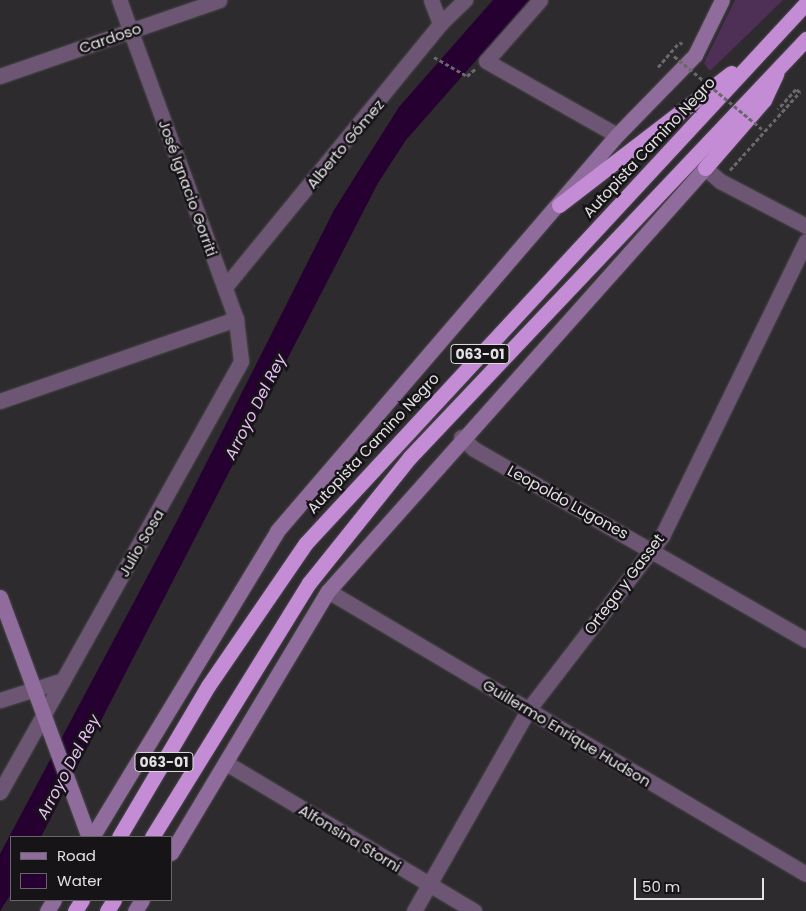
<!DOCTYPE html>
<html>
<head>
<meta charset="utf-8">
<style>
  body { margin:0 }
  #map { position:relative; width:806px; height:911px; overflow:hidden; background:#2e2b2f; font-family:Poppins,sans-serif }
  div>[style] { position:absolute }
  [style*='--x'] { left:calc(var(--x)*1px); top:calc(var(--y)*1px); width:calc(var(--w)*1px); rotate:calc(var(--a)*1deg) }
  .green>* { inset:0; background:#4e3057 }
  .water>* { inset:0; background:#250030 }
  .path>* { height:3px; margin-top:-1.5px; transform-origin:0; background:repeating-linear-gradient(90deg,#6b686c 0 4px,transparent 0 6.5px) }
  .roads { filter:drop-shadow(0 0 1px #4b484c) drop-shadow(0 0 1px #4b484c) }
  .street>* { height:15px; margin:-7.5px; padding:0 7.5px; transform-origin:7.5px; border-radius:7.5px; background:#6c5673 }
  .secondary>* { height:15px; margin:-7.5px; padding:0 7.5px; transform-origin:7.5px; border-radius:7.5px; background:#8f6c9b }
  .highway>* { height:15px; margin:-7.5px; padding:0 7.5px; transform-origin:7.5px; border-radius:7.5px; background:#c38cd5 }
  .path-bridge>* { height:3px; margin-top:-1.5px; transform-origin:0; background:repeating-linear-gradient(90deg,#6b686c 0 4px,transparent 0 6.5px) }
  .bridges { filter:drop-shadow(0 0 1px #4b484c) drop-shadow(0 0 1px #4b484c) }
  .highway-bridge>* { height:15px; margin:-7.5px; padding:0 7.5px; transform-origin:7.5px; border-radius:7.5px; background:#c38cd5 }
  span { translate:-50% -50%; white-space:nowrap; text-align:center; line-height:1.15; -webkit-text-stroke:5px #161416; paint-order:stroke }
  .shield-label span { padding:1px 4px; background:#161416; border:1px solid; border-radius:4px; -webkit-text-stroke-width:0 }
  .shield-label { font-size:14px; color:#e3e1e4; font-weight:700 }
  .street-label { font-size:15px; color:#e3e1e4 }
  .water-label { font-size:16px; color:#e9bef7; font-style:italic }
  .legend { position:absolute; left:10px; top:836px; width:162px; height:65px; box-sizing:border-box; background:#161416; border:1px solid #686668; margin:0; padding:6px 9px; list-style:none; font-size:15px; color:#e3e1e4 }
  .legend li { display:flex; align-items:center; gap:10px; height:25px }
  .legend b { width:25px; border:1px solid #686668 }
  .scale { position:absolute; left:634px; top:878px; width:130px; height:22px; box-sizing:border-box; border:2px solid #e3e1e4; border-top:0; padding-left:6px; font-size:15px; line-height:18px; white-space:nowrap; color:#e3e1e4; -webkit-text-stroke:4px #161416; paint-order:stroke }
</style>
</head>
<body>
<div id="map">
  <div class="green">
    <div style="clip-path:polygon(735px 0,783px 0,710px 71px,704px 63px)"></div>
  </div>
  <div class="water">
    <div style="clip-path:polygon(493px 0,529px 0,406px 140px,378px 183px,41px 837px,11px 837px,11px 894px,0 911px,0 854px,178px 519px,334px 210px,399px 107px)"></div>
  </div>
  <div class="path">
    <div style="--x:434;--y:57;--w:38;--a:30"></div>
    <div style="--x:467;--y:76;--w:11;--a:-41"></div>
    <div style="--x:658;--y:67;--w:33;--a:-49"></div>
    <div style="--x:680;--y:42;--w:3;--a:45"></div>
    <div style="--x:730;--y:170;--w:105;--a:-48.1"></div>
    <div style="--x:800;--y:92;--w:5;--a:-143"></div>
    <div style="--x:796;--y:89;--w:27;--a:132"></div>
  </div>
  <div class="roads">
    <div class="street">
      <div style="--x:431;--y:0;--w:26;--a:69"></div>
      <div style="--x:540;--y:0;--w:81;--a:131.5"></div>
      <div style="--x:486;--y:61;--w:150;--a:29.5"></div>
      <div style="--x:0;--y:76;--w:232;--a:-19.1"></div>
      <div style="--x:705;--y:168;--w:20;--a:41"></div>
      <div style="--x:720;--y:181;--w:97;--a:27.6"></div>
      <div style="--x:225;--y:287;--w:340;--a:-50.7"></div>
      <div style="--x:440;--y:24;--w:35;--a:-44"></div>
      <div style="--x:0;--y:401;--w:250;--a:-19.2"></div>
      <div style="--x:461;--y:437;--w:18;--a:43"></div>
      <div style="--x:474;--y:449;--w:383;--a:29.9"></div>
      <div style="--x:328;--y:591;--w:555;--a:30.63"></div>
      <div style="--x:0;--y:700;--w:66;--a:-17.6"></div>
      <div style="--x:63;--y:680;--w:365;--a:-60.8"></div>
      <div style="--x:241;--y:361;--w:42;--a:-96.8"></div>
      <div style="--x:236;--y:319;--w:340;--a:-110.1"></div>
      <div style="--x:226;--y:763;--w:289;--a:30.8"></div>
      <div style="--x:0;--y:792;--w:129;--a:-60.6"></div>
      <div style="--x:414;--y:911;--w:231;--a:-60.4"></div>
      <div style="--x:528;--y:710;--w:220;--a:-52.4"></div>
      <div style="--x:662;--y:536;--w:328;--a:-64"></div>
    </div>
    <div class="secondary">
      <div style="--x:0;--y:597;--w:256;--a:69.7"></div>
      <div style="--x:92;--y:837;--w:358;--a:-58.8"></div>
      <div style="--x:277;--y:531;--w:522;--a:-49.35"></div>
      <div style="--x:617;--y:135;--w:112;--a:-45.7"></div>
      <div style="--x:695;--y:55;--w:61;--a:-63.9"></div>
      <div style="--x:171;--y:853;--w:305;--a:-59.1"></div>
      <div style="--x:328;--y:591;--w:567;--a:-48.29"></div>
      <div style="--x:47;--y:911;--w:13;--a:-58"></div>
      <div style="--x:135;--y:911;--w:13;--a:-58"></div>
    </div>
    <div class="highway">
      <div style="--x:705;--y:168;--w:90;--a:-49.1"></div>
      <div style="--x:764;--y:100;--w:29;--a:-65"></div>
      <div style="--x:559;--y:205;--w:217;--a:-37.5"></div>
      <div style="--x:119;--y:837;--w:175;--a:-59.5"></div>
      <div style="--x:208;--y:686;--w:173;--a:-55.6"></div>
      <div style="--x:306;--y:543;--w:736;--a:-47.2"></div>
      <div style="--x:152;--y:837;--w:299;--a:-58.3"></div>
      <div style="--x:309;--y:583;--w:161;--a:-51.3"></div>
      <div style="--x:410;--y:457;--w:576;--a:-46.55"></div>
      <div style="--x:75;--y:911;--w:13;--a:-58"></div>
    </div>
  </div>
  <div class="path-bridge">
    <div style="--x:674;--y:56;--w:114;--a:39.7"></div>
  </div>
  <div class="bridges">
    <div class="highway-bridge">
      <div style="--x:107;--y:911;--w:13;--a:-58"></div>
    </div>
  </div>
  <div class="shield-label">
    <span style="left:480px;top:354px">063-01</span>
    <span style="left:164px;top:762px">063-01</span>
  </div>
  <div class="street-label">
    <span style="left:110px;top:38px;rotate:-19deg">Cardoso</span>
    <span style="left:345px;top:144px;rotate:-50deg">Alberto Gómez</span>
    <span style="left:649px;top:147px;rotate:-47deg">Autopista Camino Negro</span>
    <span style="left:188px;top:188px;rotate:70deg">José Ignacio Gorriti</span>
    <span style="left:373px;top:443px;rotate:-47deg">Autopista Camino Negro</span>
    <span style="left:568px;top:502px;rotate:29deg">Leopoldo Lugones</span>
    <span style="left:141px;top:543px;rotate:-60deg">Julio Sosa</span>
    <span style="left:624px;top:584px;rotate:-53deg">Ortega y Gasset</span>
    <span style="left:567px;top:733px;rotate:31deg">Guillermo Enrique Hudson</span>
    <span style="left:350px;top:838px;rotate:31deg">Alfonsina Storni</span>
  </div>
  <div class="water-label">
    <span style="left:256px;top:407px;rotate:-63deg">Arroyo Del Rey</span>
    <span style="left:69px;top:767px;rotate:-62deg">Arroyo Del Rey</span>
  </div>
  <ul class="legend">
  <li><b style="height:6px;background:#8f6c9b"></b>Road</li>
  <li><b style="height:14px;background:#250030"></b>Water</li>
  </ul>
  <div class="scale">50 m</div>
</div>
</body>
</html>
